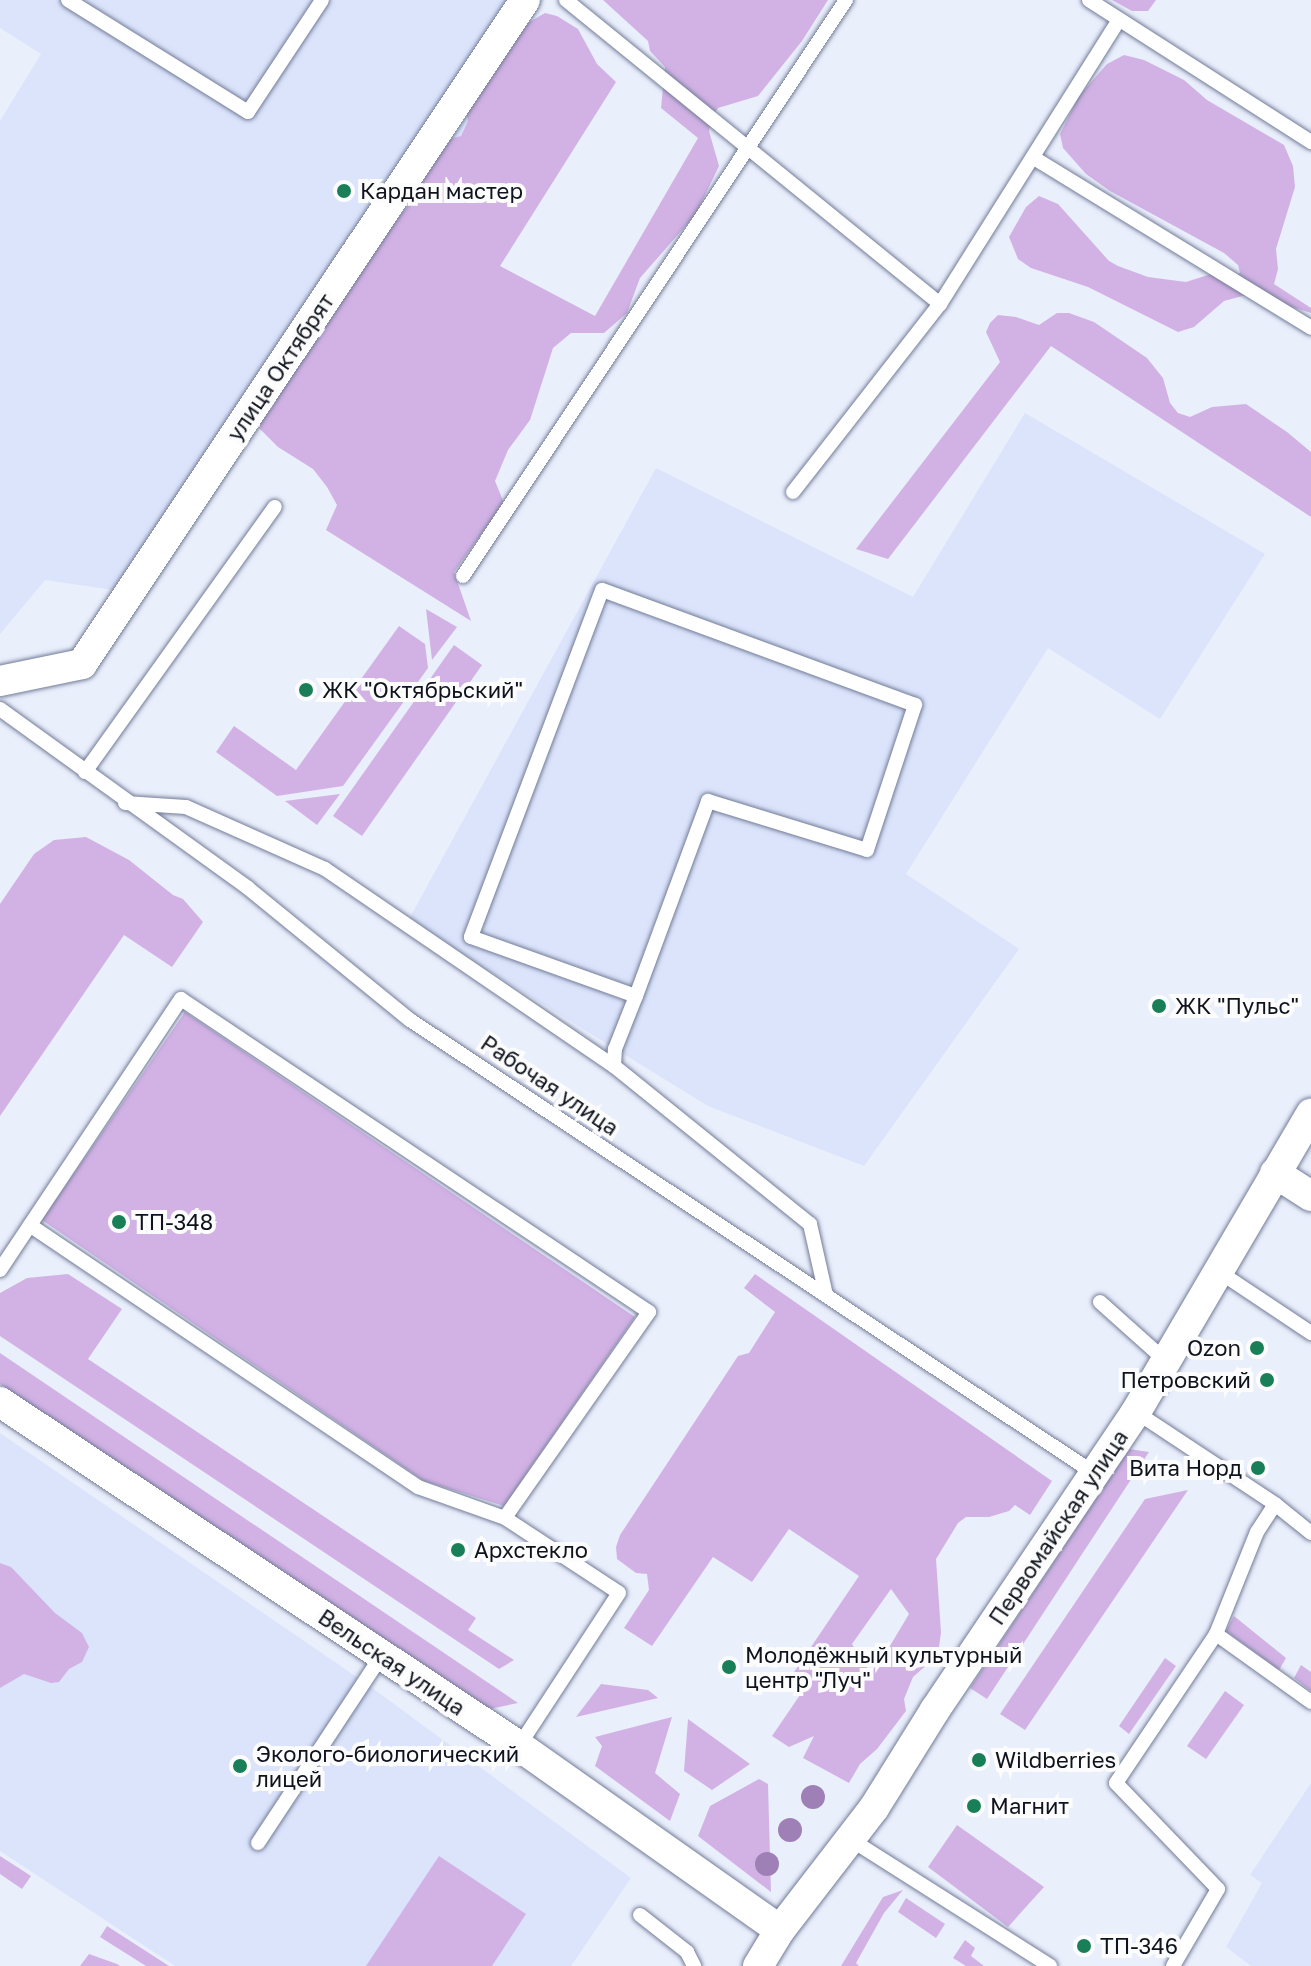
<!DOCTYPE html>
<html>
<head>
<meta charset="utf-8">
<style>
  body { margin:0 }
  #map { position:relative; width:1311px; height:1966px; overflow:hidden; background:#eaeffc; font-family:"Golos Text",sans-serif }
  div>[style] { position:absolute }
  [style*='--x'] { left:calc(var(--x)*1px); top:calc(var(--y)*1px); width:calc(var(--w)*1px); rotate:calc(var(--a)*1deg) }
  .built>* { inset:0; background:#dbe4fb }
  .green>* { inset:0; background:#d2b2e5 }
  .roads { filter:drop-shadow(0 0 2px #727c98) drop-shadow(0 0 2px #727c98) }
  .lane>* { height:14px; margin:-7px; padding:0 7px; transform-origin:7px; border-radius:7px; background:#fff }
  .street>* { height:30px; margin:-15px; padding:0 15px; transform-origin:15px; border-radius:15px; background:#fff }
  .trees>* { width:24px; height:24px; margin:-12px; border-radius:50%; background:#9e80b6 }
  .dots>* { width:22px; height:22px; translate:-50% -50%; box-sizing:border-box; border:4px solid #fcfcfc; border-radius:50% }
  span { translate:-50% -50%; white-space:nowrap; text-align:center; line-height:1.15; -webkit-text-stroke:8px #fcfcfc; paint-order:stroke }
  .poi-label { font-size:22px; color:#0f131d }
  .left { translate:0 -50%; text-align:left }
  .right { translate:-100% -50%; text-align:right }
  .street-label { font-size:22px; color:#0f131d }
</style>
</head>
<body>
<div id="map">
  <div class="built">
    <div style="clip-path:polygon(0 0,544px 0,466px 111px,468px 121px,461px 136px,450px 140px,418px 177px,419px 187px,411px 206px,141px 594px,45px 580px,0 634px,0 121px,41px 54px,0 28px)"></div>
    <div style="clip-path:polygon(1025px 413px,1265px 554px,1160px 719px,1048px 648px,906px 874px,1019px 949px,864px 1166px,708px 1106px,408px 921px,656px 468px,913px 597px)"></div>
    <div style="clip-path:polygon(0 1433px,364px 1682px,631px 1878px,571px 1966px,175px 1966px,0 1851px,0 1612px,11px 1567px,0 1563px)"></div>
    <div style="clip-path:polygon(1311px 1783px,1311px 1966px,1251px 1966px,1226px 1947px,1262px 1883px,1250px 1875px)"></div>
  </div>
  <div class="green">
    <div style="clip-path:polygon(603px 0,828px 0,802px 41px,758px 96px,718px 108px,711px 119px,709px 131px,719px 166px,696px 214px,640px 278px,627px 313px,604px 333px,571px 333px,553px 348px,530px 420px,508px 450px,495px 481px,504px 503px,454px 572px,471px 621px,326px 530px,337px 505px,327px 487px,313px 469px,278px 447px,258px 427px,380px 238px,416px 197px,418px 177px,438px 142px,461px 136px,468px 121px,466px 111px,526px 24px,545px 13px,557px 16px,578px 29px,597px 64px,616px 82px,500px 266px,595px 316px,698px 138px,661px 108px,665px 67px,650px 51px,648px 41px)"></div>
    <div style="clip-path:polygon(1112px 0,1156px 0,1148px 11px,1132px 11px)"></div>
    <div style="clip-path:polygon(1124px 55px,1144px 60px,1184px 80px,1207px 100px,1284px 145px,1293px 166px,1295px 187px,1276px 249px,1278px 269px,1274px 284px,1311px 308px,1311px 313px,1250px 294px,1224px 301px,1194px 327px,1178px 332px,1088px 287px,1031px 268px,1018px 259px,1009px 237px,1026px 207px,1039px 196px,1058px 204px,1109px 261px,1118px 266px,1148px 277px,1186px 282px,1211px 274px,1232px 276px,1240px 273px,1238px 265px,1224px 253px,1110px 191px,1086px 174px,1063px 148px,1060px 134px,1079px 96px,1107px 64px)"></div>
    <div style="clip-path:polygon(1057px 313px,1069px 313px,1094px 322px,1147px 358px,1163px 378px,1170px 403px,1178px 413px,1190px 417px,1212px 407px,1246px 404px,1287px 432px,1311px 452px,1311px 517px,1051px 346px,888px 559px,856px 549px,1000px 362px,986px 332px,990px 323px,998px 315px,1016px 317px,1039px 325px)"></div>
    <div style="clip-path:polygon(426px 609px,457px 627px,432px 660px)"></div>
    <div style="clip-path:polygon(399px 626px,425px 644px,428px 668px,343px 786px,277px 796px,216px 752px,234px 726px,296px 770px)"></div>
    <div style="clip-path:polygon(454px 645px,482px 665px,362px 836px,333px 816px)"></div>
    <div style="clip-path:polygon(340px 794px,317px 825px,285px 801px)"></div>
    <div style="clip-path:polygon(86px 837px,129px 860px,173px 895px,183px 899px,203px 922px,172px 967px,124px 935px,0 1116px,0 904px,34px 854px,54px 840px)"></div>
    <div style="clip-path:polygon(185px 1012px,635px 1317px,504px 1506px,424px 1481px,42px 1220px)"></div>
    <div style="clip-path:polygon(68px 1274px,122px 1309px,88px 1359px,476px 1618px,468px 1630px,514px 1660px,499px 1669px,0 1336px,0 1293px,27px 1278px)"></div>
    <div style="clip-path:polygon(evenodd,755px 1274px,1052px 1481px,1030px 1515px,1015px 1505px,1009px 1511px,989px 1517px,966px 1517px,958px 1523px,936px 1559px,941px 1632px,938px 1655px,913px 1677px,904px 1699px,906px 1711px,877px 1749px,860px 1764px,849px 1783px,803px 1758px,814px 1736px,789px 1747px,772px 1736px,802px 1692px,788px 1681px,859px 1576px,789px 1529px,752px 1582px,713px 1557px,652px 1646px,624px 1628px,649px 1590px,647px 1574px,636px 1573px,617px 1559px,616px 1547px,620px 1535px,738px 1356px,749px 1353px,775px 1312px,744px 1288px,755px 1274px,891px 1589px,909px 1614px,881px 1661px,870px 1672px,852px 1644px,891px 1589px)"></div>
    <div style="clip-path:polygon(0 1353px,518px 1703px,485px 1710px,0 1384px)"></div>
    <div style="clip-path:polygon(1129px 1449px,1149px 1452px,987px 1699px,970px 1688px)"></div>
    <div style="clip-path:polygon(1188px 1490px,1025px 1730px,1000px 1714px,1145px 1499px)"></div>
    <div style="clip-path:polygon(0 1563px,11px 1567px,55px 1613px,82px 1633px,89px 1647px,82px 1662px,69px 1669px,59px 1682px,51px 1683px,24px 1674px,0 1688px)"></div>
    <div style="clip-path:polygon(1234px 1616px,1286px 1658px,1279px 1670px,1226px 1631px)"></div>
    <div style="clip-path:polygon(1165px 1658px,1176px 1666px,1129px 1734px,1119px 1726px)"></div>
    <div style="clip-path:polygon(1301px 1665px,1311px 1672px,1311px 1691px,1294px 1678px)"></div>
    <div style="clip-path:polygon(601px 1684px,648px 1690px,658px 1698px,576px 1717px)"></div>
    <div style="clip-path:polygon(1225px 1691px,1244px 1705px,1206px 1759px,1187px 1746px)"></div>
    <div style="clip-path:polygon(672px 1717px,655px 1773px,680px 1794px,670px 1821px,595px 1766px,602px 1746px,595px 1737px)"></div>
    <div style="clip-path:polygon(688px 1719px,750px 1764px,712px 1790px,684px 1771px)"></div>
    <div style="clip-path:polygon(759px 1779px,768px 1784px,771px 1892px,698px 1836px,710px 1806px)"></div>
    <div style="clip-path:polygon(957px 1825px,1044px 1887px,1008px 1927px,928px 1867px)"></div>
    <div style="clip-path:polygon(0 1856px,31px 1876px,22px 1889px,0 1874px)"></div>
    <div style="clip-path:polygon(439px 1856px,526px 1914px,492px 1966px,366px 1966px)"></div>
    <div style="clip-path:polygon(903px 1890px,884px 1913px,856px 1963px,859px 1966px,841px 1966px,883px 1897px)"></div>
    <div style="clip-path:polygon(906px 1898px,945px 1924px,936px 1938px,898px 1912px)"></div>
    <div style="clip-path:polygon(107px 1926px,169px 1966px,146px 1966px,100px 1937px)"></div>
    <div style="clip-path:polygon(965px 1940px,975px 1948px,971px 1956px,984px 1966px,966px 1966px,953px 1958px)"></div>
    <div style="clip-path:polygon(89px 1954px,117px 1964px,120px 1966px,80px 1966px)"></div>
  </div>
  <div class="roads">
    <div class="lane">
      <div style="--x:68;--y:0;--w:212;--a:31.9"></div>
      <div style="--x:248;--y:112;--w:134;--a:-56.5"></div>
      <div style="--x:566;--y:0;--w:482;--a:39.1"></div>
      <div style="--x:1089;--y:0;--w:264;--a:32.6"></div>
      <div style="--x:1034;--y:158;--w:325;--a:31.5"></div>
      <div style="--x:793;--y:492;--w:239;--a:-52"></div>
      <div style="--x:940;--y:304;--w:336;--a:-57.8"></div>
      <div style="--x:463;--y:576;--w:692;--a:-56.38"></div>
      <div style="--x:0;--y:709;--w:306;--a:35.8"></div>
      <div style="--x:248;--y:888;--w:209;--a:39.2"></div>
      <div style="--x:410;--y:1020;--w:820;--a:33.52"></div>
      <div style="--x:85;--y:772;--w:326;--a:-54.4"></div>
      <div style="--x:125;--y:803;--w:61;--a:3.8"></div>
      <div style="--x:186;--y:807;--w:152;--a:24"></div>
      <div style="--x:325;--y:869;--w:350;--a:34.3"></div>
      <div style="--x:614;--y:1066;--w:252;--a:38.9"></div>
      <div style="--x:810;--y:1224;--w:73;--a:77.3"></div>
      <div style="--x:614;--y:1066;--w:17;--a:-87"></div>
      <div style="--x:615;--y:1049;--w:57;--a:-68.4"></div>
      <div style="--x:636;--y:996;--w:208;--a:-69.7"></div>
      <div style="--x:708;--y:801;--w:166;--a:17.1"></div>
      <div style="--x:867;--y:850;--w:153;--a:-71.7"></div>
      <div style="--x:915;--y:705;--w:333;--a:-159.8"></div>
      <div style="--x:602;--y:590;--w:371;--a:110.7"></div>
      <div style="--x:471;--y:937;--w:175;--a:19.7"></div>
      <div style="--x:0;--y:1270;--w:326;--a:-56.3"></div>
      <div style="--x:181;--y:999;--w:563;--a:33.77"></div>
      <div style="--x:649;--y:1312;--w:251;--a:125"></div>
      <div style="--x:505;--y:1518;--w:92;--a:-160.4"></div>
      <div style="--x:418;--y:1487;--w:468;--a:-146"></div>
      <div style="--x:1218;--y:1271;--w:112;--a:33.7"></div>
      <div style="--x:1100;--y:1302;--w:90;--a:41.8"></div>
      <div style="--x:1136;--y:1412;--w:167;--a:33.5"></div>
      <div style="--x:1275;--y:1504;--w:46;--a:38.9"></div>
      <div style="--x:505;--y:1518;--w:136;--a:33.3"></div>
      <div style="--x:619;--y:1593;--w:183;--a:123.2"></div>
      <div style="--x:1216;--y:1634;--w:110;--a:-68.1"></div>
      <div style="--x:1257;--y:1532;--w:33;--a:-57"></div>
      <div style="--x:850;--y:1839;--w:237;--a:32.4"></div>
      <div style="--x:258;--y:1843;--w:225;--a:-56.6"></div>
      <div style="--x:640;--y:1915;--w:60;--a:38.2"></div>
      <div style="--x:687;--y:1952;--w:16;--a:63"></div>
      <div style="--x:1173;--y:1966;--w:89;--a:-59.7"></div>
      <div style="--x:1218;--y:1889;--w:147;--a:-133.9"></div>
      <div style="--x:1116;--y:1783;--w:179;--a:-56.1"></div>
      <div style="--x:1216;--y:1634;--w:117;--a:35.6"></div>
    </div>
    <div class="street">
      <div style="--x:0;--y:681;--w:84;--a:-11.7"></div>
      <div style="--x:82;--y:664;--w:798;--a:-56.29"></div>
      <div style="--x:1275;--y:1173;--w:43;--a:32.6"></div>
      <div style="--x:0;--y:1402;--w:623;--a:33.54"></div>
      <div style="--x:519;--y:1746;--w:319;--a:35.2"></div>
      <div style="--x:758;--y:1966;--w:42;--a:-58.6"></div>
      <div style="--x:780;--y:1930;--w:154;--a:-52.4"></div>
      <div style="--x:874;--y:1808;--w:115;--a:-58.1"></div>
      <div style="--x:935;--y:1710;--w:359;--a:-56"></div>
      <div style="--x:1136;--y:1412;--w:346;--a:-59.6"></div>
    </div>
  </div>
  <div class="trees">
    <div style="left:813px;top:1797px"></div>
    <div style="left:790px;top:1830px"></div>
    <div style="left:767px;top:1864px"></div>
  </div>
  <div class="dots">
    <div style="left:344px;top:191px;background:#197f59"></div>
    <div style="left:306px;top:690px;background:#197f59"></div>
    <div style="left:1159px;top:1006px;background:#197f59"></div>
    <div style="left:119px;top:1222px;background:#197f59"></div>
    <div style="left:1257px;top:1348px;background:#197f59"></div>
    <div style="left:1267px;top:1380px;background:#197f59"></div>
    <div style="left:1258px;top:1468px;background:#197f59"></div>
    <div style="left:458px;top:1550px;background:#197f59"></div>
    <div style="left:729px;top:1667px;background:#197f59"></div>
    <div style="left:979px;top:1760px;background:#197f59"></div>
    <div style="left:240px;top:1766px;background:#197f59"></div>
    <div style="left:974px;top:1806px;background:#197f59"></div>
    <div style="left:1084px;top:1946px;background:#197f59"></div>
  </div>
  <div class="poi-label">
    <span class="left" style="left:360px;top:191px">Кардан мастер</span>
    <span class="left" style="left:322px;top:690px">ЖК "Октябрьский"</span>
    <span class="left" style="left:1175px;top:1006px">ЖК "Пульс"</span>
    <span class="left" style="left:135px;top:1222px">ТП-348</span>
    <span class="right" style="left:1241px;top:1348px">Ozon</span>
    <span class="right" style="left:1251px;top:1380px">Петровский</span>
    <span class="right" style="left:1242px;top:1468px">Вита Норд</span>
    <span class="left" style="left:474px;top:1550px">Архстекло</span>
    <span class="left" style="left:745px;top:1667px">Молодёжный культурный<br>центр "Луч"</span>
    <span class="left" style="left:256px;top:1766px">Эколого-биологический<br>лицей</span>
    <span class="left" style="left:995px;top:1760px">Wildberries</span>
    <span class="left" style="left:990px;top:1806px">Магнит</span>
    <span class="left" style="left:1100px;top:1946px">ТП-346</span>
  </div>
  <div class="street-label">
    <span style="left:280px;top:367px;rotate:-56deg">улица Октябрят</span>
    <span style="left:550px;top:1085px;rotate:34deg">Рабочая улица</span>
    <span style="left:1058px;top:1527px;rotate:-56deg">Первомайская улица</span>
    <span style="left:392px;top:1662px;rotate:34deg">Вельская улица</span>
  </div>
</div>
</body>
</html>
